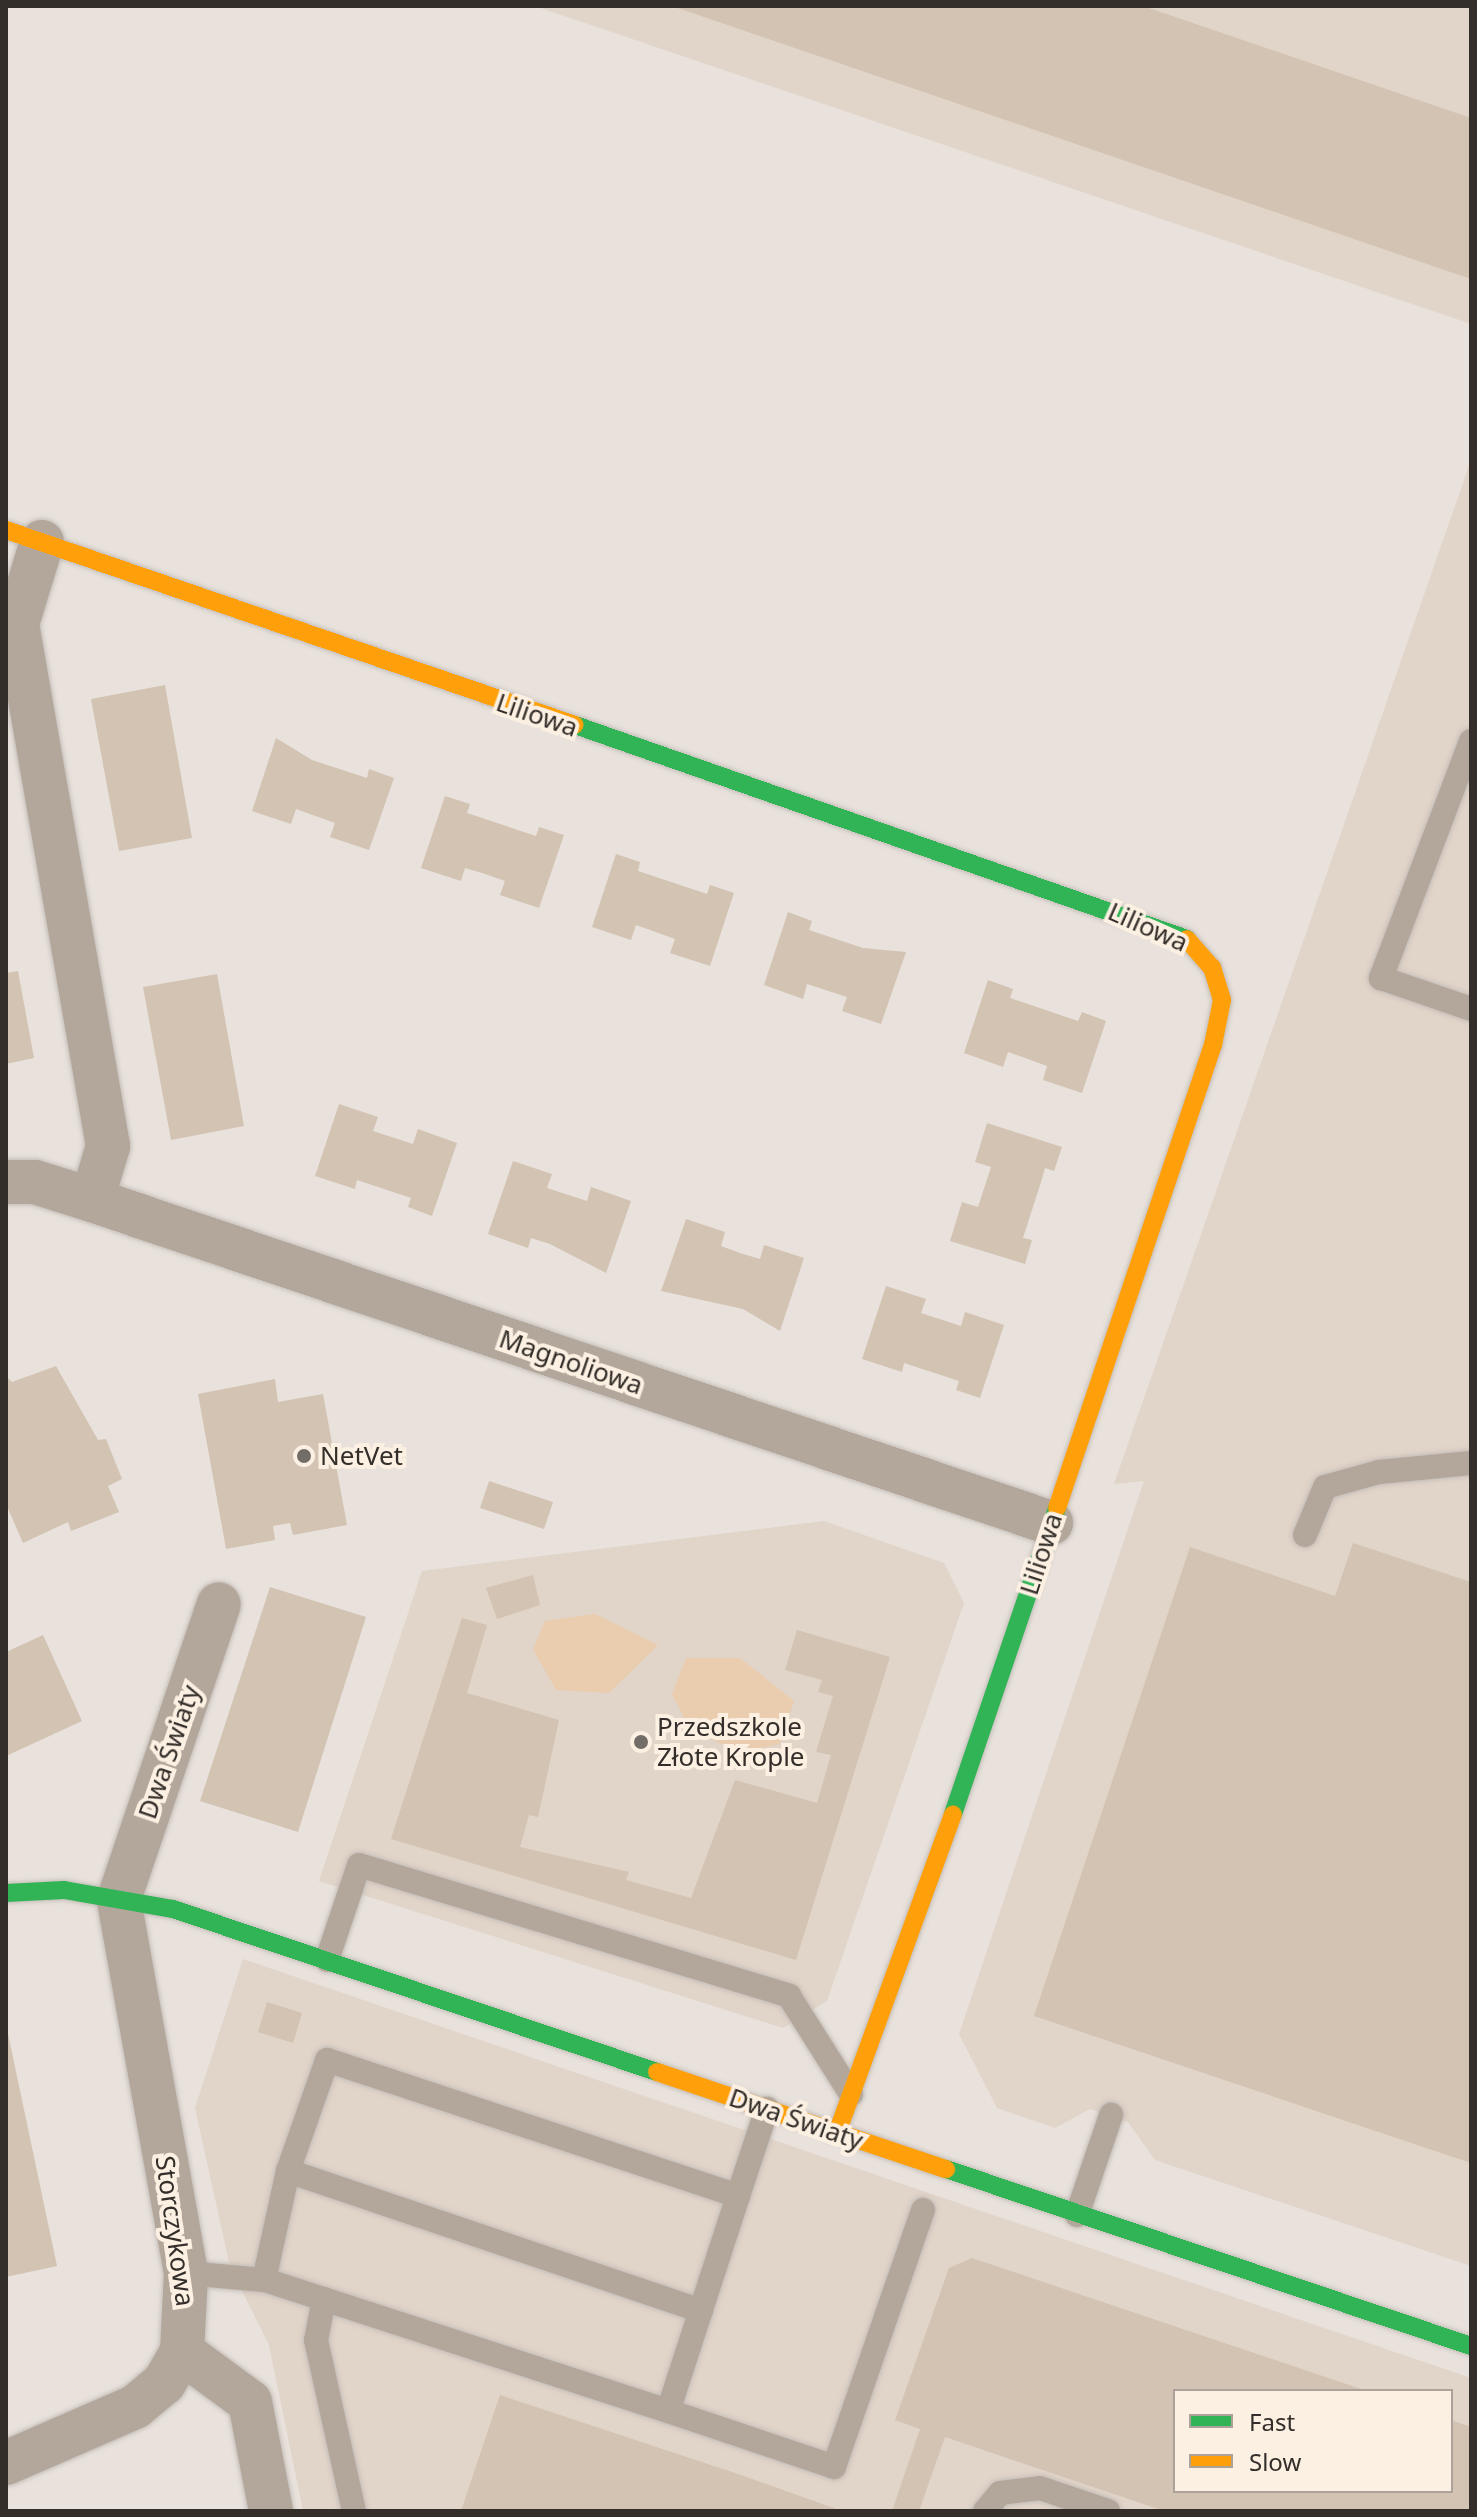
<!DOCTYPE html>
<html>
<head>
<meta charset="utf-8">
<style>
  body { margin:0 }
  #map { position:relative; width:1477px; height:2517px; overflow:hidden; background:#e9e2dc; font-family:"Noto Sans",sans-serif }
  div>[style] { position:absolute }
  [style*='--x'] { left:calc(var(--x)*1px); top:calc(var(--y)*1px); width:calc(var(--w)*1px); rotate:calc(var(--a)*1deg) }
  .built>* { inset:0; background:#e1d4c8 }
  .green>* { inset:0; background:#eaccae }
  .building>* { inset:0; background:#d2c3b3 }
  .roads { filter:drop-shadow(0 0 2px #c4beb9) drop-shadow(0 0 2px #c4beb9) }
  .lane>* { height:24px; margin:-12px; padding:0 12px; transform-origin:12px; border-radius:12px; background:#b3a79b }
  .street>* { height:44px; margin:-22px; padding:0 22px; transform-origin:22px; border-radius:22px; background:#b3a79b }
  .fast>* { height:18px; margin:-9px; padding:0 9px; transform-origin:9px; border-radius:9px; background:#30b455 }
  .slow>* { height:18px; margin:-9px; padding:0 9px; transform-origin:9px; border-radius:9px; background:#ff9f0a }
  .dots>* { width:22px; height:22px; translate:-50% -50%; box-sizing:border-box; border:4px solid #fcf0e3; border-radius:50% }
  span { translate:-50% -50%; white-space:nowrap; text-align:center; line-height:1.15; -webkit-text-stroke:8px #fcf0e3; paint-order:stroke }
  .street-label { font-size:26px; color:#332e29 }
  .poi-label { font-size:26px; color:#332e29 }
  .left { translate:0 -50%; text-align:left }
  .frame { position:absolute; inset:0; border:8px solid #332e29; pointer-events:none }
  .legend { position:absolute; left:1173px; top:2389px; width:280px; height:104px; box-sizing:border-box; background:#fcf0e3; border:2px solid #aca299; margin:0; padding:10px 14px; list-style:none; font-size:24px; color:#332e29 }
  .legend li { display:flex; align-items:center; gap:16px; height:40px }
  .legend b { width:40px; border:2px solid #aca299 }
</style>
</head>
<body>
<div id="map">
  <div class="built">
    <div style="clip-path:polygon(535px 6px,1471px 6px,1471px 324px)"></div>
    <div style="clip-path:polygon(1471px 460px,1471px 2266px,1155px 2160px,1128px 2122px,1090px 2109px,1055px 2128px,997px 2108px,959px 2034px,1144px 1481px,1114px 1484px)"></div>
    <div style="clip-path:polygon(824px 1521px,944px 1563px,964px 1603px,827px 2001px,783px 2028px,319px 1881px,422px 1571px)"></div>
    <div style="clip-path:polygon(evenodd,243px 1959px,1471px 2378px,1471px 2511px,303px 2511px,269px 2345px,230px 2267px,195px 2108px,243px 1959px,1175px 2391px,1451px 2391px,1451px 2491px,1175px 2491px,1175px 2391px)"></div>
  </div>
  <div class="green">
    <div style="clip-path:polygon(595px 1614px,658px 1645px,609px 1693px,556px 1690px,533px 1649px,545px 1621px)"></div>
    <div style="clip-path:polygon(686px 1658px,740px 1658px,794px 1701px,780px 1744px,742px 1752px,691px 1731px,672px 1694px)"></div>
  </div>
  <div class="building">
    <div style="clip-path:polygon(672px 6px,1143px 6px,1471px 118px,1471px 279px)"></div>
    <div style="clip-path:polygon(165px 685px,192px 838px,119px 851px,91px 699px)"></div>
    <div style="clip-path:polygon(276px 738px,312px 760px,367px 778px,369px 769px,394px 778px,369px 850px,330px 837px,335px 823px,296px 809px,291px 824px,252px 811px)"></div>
    <div style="clip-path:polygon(445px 796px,470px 804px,467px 813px,536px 836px,539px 827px,564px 835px,539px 908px,500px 895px,505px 881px,485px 874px,465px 868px,461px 881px,421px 868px)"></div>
    <div style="clip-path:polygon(616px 854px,640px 862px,638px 871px,707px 894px,710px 885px,734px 893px,710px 966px,670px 953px,675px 939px,636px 925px,631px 940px,592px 927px)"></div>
    <div style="clip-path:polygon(788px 912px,812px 921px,809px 930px,863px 948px,906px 952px,881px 1024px,842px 1011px,847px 997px,807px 984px,803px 999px,764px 985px)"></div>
    <div style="clip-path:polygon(18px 971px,34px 1058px,6px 1064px,6px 973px)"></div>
    <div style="clip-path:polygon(217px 974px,244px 1126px,171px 1140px,143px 987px)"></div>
    <div style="clip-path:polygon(988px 980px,1013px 989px,1010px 998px,1078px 1021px,1082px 1012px,1106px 1021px,1082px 1093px,1043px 1080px,1047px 1066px,1008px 1052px,1003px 1067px,964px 1053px)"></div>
    <div style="clip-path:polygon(339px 1104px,378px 1117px,373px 1131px,413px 1144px,418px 1129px,457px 1143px,432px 1216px,408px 1207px,411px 1198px,357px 1180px,355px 1189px,315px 1176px)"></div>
    <div style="clip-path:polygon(987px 1123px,1062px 1147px,1054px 1171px,1045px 1168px,1041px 1182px,1023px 1238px,1032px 1240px,1025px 1264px,950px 1241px,962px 1202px,978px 1207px,991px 1167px,975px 1162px)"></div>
    <div style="clip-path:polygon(513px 1161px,552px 1174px,547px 1188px,587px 1201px,591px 1187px,631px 1201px,606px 1273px,550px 1244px,531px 1238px,528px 1248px,488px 1234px)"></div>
    <div style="clip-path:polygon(686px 1219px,725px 1232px,721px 1246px,740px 1253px,760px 1259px,764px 1245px,804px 1258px,780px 1331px,743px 1309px,661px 1291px)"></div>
    <div style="clip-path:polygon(886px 1286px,926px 1299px,921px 1313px,961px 1326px,965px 1312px,1004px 1325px,980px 1398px,956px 1390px,959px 1381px,904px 1363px,902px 1372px,862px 1359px)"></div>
    <div style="clip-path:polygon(56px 1366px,98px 1440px,106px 1439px,122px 1479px,108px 1486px,119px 1512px,71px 1531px,68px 1522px,23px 1543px,6px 1504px,6px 1376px,12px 1382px)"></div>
    <div style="clip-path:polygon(275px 1379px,278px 1402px,323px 1394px,347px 1525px,293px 1535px,290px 1523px,273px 1526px,275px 1540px,226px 1549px,198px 1394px)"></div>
    <div style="clip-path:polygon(489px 1481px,553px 1502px,544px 1529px,480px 1508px)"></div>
    <div style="clip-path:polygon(1353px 1543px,1471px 1582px,1471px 2163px,1034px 2016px,1190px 1547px,1335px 1596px)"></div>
    <div style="clip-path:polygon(533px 1575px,540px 1605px,497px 1619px,486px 1588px)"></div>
    <div style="clip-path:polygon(270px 1587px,366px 1617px,298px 1832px,200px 1801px)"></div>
    <div style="clip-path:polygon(462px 1618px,487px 1625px,467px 1693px,559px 1720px,538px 1817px,529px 1815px,520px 1847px,629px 1872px,626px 1880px,691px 1898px,735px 1780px,817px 1803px,831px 1755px,816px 1752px,833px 1696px,818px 1692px,822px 1680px,785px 1670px,797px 1630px,890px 1657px,796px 1960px,391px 1839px)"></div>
    <div style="clip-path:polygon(43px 1635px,82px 1721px,6px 1756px,6px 1652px)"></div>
    <div style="clip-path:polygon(267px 2002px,302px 2013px,293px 2043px,258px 2032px)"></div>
    <div style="clip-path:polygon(7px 2029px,57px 2266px,6px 2277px,6px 2030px)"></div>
    <div style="clip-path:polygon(972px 2258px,1364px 2390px,1175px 2391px,1175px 2491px,1451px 2491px,1451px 2420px,1471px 2427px,1471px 2511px,1164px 2511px,945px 2437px,919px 2511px,892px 2511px,920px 2429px,895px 2420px,949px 2268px)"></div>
    <div style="clip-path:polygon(500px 2395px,735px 2473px,842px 2511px,461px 2511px)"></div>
  </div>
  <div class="roads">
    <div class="lane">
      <div style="--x:1471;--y:741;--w:254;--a:110.8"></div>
      <div style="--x:1381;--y:978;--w:95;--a:19"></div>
      <div style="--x:1305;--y:1535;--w:52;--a:-67.4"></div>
      <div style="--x:1325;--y:1487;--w:56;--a:-15.5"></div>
      <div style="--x:1379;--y:1472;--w:92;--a:-5.6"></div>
      <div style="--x:327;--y:1960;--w:100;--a:-71.4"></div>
      <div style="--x:359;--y:1865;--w:450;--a:16.9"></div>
      <div style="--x:789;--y:1996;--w:116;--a:57.7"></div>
      <div style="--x:288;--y:2171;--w:436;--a:18.7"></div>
      <div style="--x:738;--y:2196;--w:92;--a:-71.6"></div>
      <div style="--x:1077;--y:2215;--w:106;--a:-71.2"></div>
      <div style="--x:186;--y:2273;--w:78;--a:5.1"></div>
      <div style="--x:264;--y:2280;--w:112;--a:-77.6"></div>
      <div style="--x:288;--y:2171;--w:118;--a:-70.6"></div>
      <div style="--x:327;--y:2060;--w:433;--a:18.3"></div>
      <div style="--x:738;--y:2196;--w:226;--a:108"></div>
      <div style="--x:668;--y:2411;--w:425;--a:-162"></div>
      <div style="--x:324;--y:2299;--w:42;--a:101"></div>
      <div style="--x:316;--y:2340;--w:175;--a:77.5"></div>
      <div style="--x:668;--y:2411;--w:175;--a:18.6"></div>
      <div style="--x:834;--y:2467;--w:272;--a:-70.9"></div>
      <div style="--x:985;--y:2511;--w:23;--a:-50"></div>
      <div style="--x:1000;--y:2493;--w:40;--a:-7.1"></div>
      <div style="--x:1040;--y:2488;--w:72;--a:18.7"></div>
    </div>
    <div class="street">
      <div style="--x:42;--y:542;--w:86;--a:107"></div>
      <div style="--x:17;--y:624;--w:530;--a:80.11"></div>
      <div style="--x:108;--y:1146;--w:56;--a:106.5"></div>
      <div style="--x:6;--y:1182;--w:29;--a:0"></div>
      <div style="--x:35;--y:1182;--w:60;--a:17.5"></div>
      <div style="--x:92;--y:1200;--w:1012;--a:18.61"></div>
      <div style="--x:182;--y:2352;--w:84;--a:36.3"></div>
      <div style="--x:250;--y:2402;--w:111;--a:79.1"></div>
      <div style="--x:6;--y:2463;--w:141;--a:-23.5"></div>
      <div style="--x:135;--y:2407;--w:38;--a:-40"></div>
      <div style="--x:164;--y:2383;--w:36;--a:-60"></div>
      <div style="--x:182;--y:2352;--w:79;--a:-87.1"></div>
      <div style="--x:186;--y:2273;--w:380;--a:-100.2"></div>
      <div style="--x:119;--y:1899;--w:311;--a:-71.3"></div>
    </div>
    <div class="fast">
      <div style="--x:575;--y:725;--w:648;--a:19.27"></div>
      <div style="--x:953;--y:1814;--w:323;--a:-71.2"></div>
      <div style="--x:6;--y:1893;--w:58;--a:-3"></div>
      <div style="--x:64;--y:1890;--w:111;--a:9.9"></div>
      <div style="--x:173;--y:1909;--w:511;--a:18.61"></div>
      <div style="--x:946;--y:2169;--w:554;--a:18.63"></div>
    </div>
    <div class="slow">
      <div style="--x:6;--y:530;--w:601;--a:18.92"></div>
      <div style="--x:1057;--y:1508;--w:489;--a:-71.4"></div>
      <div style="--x:1213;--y:1045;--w:46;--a:-78.7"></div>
      <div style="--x:1222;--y:1000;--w:34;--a:-107"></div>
      <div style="--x:1212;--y:968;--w:38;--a:-131"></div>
      <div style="--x:657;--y:2072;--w:305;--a:18.6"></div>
      <div style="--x:837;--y:2133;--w:339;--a:-70"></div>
    </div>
  </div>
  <div class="dots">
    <div style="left:304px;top:1456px;background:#736d68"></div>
    <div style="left:641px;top:1742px;background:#736d68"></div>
  </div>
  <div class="street-label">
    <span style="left:537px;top:715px;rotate:19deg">Liliowa</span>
    <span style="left:1148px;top:927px;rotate:24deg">Liliowa</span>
    <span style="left:571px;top:1362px;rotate:19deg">Magnoliowa</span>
    <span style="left:1041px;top:1554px;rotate:-72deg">Liliowa</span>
    <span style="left:169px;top:1752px;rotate:-71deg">Dwa Światy</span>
    <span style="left:796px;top:2119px;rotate:19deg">Dwa Światy</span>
    <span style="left:175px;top:2231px;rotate:82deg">Storczykowa</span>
  </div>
  <div class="poi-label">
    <span class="left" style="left:320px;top:1456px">NetVet</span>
    <span class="left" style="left:657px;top:1742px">Przedszkole<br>Złote Krople</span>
  </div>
  <div class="frame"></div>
  <ul class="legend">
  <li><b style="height:10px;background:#30b455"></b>Fast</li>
  <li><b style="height:10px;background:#ff9f0a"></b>Slow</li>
  </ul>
</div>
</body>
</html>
